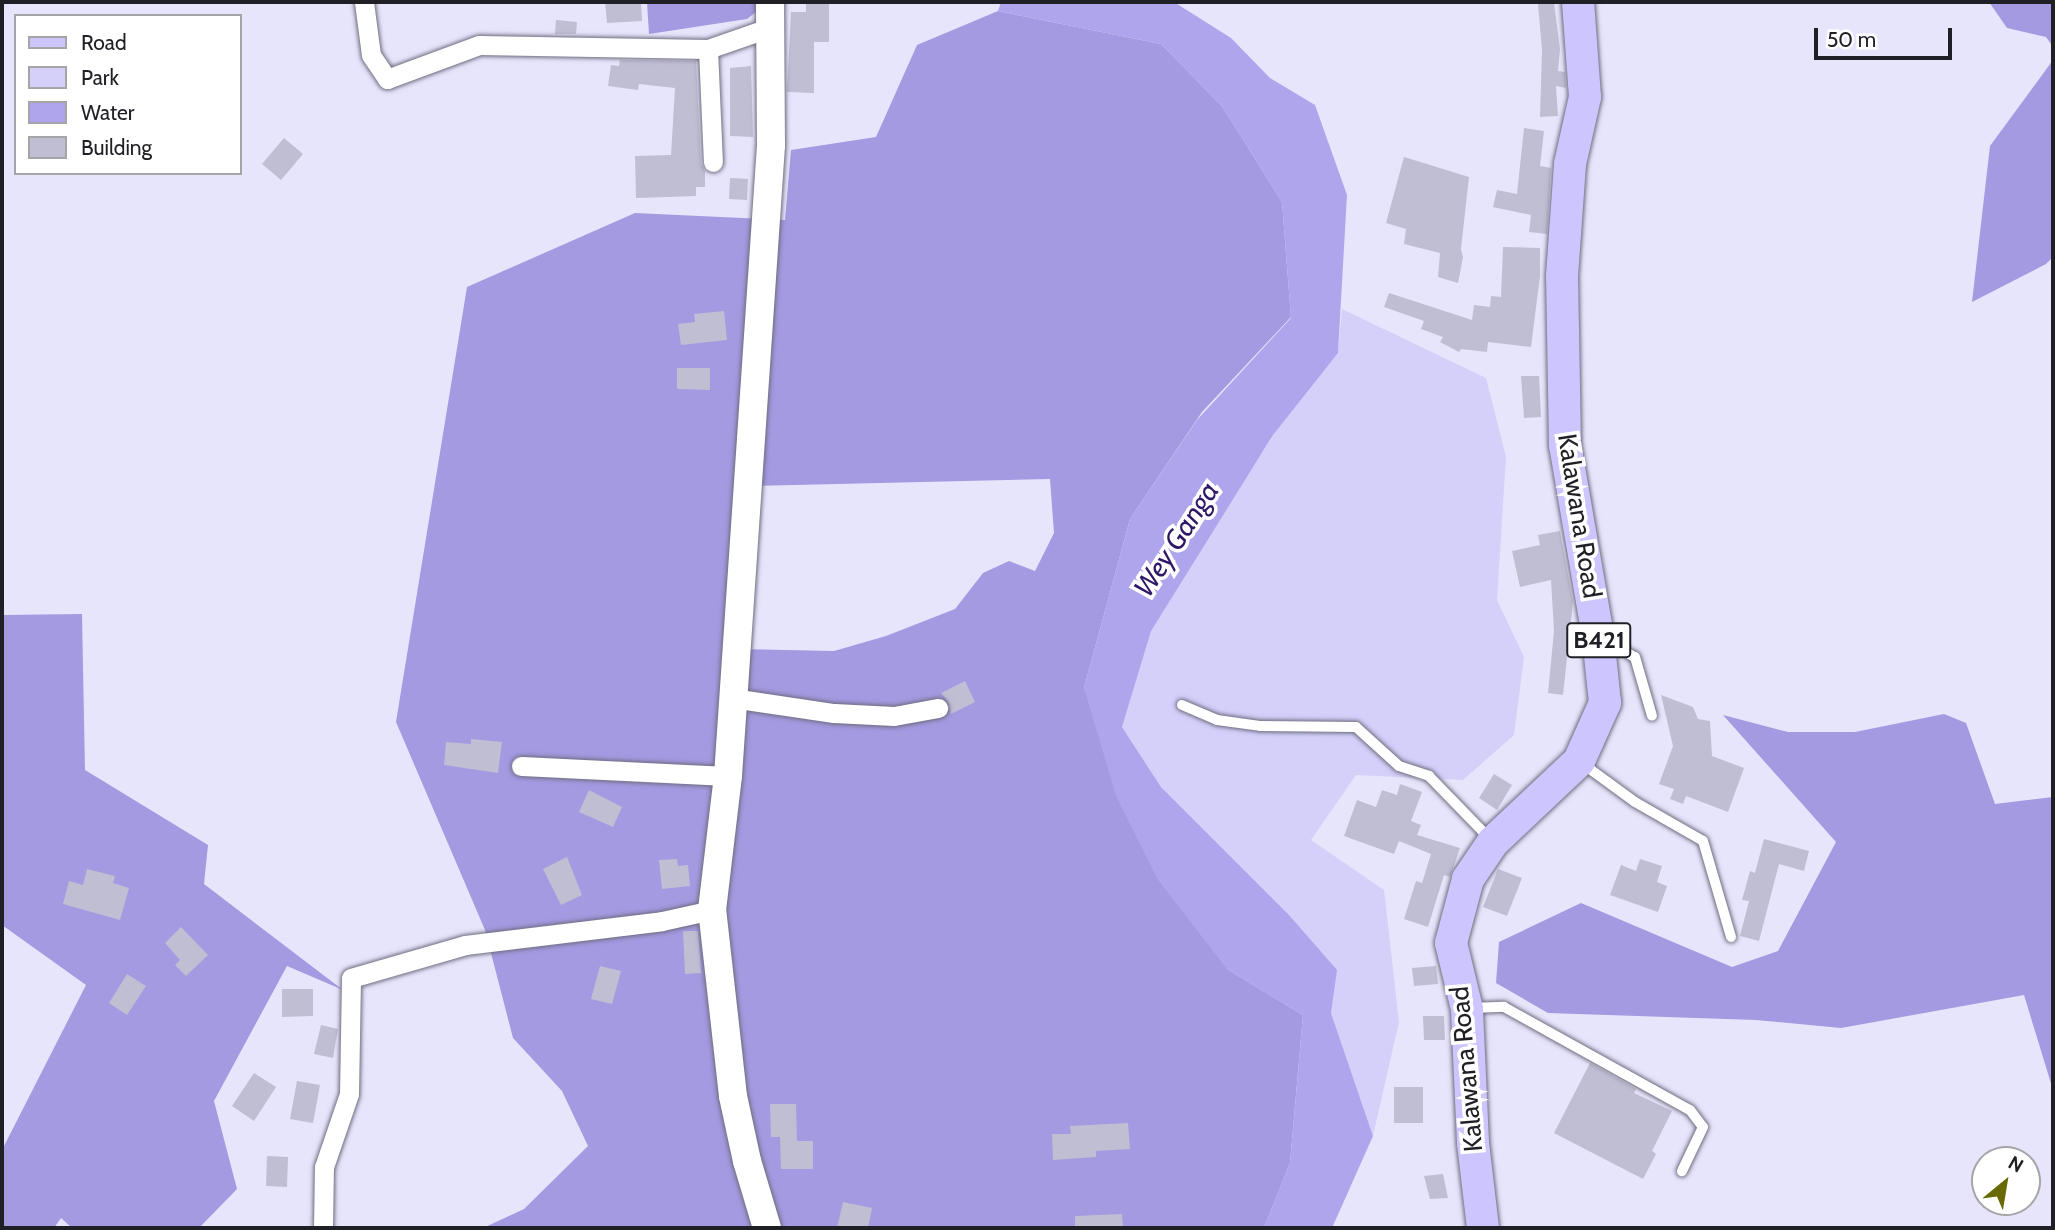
<!DOCTYPE html>
<html>
<head>
<meta charset="utf-8">
<style>
  body { margin:0 }
  #map { position:relative; width:2055px; height:1230px; overflow:hidden; background:#e7e5fb; font-family:Cabin,sans-serif }
  div>[style] { position:absolute }
  [style*='--x'] { left:calc(var(--x)*1px); top:calc(var(--y)*1px); width:calc(var(--w)*1px); rotate:calc(var(--a)*1deg) }
  .green>* { inset:0; background:#d4d0fa }
  .forest>* { inset:0; background:#a39ae1 }
  .water>* { inset:0; background:#aea5ec }
  .building>* { inset:0; background:#c0bed3 }
  .roads { filter:drop-shadow(0 0 2px #6f6d80) drop-shadow(0 0 2px #6f6d80) }
  .lane>* { height:10px; margin:-5px; padding:0 5px; transform-origin:5px; border-radius:5px; background:#fff }
  .street>* { height:19px; margin:-9.5px; padding:0 9.5px; transform-origin:9.5px; border-radius:9.5px; background:#fff }
  .secondary>* { height:28px; margin:-14px; padding:0 14px; transform-origin:14px; border-radius:14px; background:#fff }
  .primary>* { height:32px; margin:-16px; padding:0 16px; transform-origin:16px; border-radius:16px; background:#cdc5fe }
  span { translate:-50% -50%; white-space:nowrap; text-align:center; line-height:1.15; -webkit-text-stroke:7px #fff; paint-order:stroke }
  .shield-label span { padding:2px 5px; background:#fff; border:2px solid; border-radius:5px; -webkit-text-stroke-width:0 }
  .shield-label { font-size:24px; color:#1f1f26; font-weight:700 }
  .street-label { font-size:26px; color:#1f1f26 }
  .water-label { font-size:28px; color:#2f1768; font-style:italic }
  .frame { position:absolute; inset:0; border:4px solid #1f1f26; pointer-events:none }
  .legend { position:absolute; left:14px; top:14px; width:228px; height:161px; box-sizing:border-box; background:#fff; border:2px solid #a5a5a8; margin:0; padding:9px 12px; list-style:none; font-size:21px; color:#1f1f26 }
  .legend li { display:flex; align-items:center; gap:14px; height:35px }
  .legend b { width:35px; border:2px solid #a5a5a8 }
  .north { position:absolute; left:1971px; top:1146px; width:70px; height:70px; box-sizing:border-box; background:#fff; border:2px solid #a5a5a8; border-radius:50%; rotate:30deg; font-size:19px; font-weight:700; line-height:28px; text-align:center; color:#1f1f26 }
  .north::after { content:''; display:block; margin:auto; width:24px; height:32px; background:#696905; clip-path:polygon(50% 0,100% 100%,50% 72%,0 100%) }
  .scale { position:absolute; left:1814px; top:28px; width:138px; height:32px; box-sizing:border-box; border:4px solid #1f1f26; border-top:0; padding-left:9px; font-size:21px; line-height:24px; white-space:nowrap; color:#1f1f26; -webkit-text-stroke:5px #fff; paint-order:stroke }
</style>
</head>
<body>
<div id="map">
  <div class="green">
    <div style="clip-path:polygon(1342px 309px,1486px 378px,1506px 457px,1497px 600px,1524px 657px,1514px 735px,1463px 780px,1356px 775px,1311px 840px,1384px 890px,1399px 1022px,1373px 1136px,1331px 1013px,1336px 970px,1289px 915px,1161px 787px,1122px 727px,1152px 626px,1277px 429px,1338px 353px)"></div>
  </div>
  <div class="forest">
    <div style="clip-path:polygon(647px 2px,769px 2px,747px 19px,649px 34px)"></div>
    <div style="clip-path:polygon(1989px 2px,2053px 2px,2053px 47px,2046px 37px,2007px 28px)"></div>
    <div style="clip-path:polygon(evenodd,998px 11px,1161px 44px,1222px 106px,1282px 202px,1291px 317px,1202px 412px,1130px 519px,1084px 688px,1227px 969px,1303px 1015px,1290px 1163px,1264px 1228px,483px 1228px,524px 1209px,588px 1146px,562px 1091px,513px 1038px,485px 930px,396px 722px,467px 287px,635px 213px,785px 220px,791px 150px,876px 137px,917px 45px,998px 11px,1050px 479px,1054px 533px,1035px 571px,1009px 561px,983px 573px,955px 609px,886px 636px,834px 651px,736px 649px,752px 486px,1050px 479px)"></div>
    <div style="clip-path:polygon(2053px 60px,2053px 257px,2046px 264px,1972px 302px,1990px 146px)"></div>
    <div style="clip-path:polygon(82px 614px,85px 770px,208px 845px,204px 884px,343px 990px,287px 966px,214px 1101px,237px 1189px,199px 1228px,72px 1228px,61px 1218px,54px 1228px,2px 1228px,2px 1150px,86px 985px,2px 925px,2px 615px)"></div>
    <div style="clip-path:polygon(1944px 714px,1966px 723px,1995px 804px,2053px 797px,2053px 1090px,2024px 995px,1841px 1028px,1756px 1020px,1548px 1013px,1496px 983px,1499px 942px,1581px 903px,1732px 967px,1778px 951px,1836px 842px,1723px 715px,1788px 732px,1855px 732px)"></div>
  </div>
  <div class="water">
    <div style="clip-path:polygon(1001px 2px,1174px 2px,1231px 38px,1270px 78px,1315px 105px,1347px 195px,1338px 353px,1273px 435px,1151px 631px,1122px 727px,1161px 787px,1289px 915px,1337px 970px,1331px 1013px,1373px 1136px,1332px 1228px,1264px 1228px,1290px 1163px,1303px 1015px,1227px 969px,1158px 880px,1116px 796px,1084px 688px,1130px 519px,1197px 420px,1291px 318px,1282px 202px,1222px 106px,1161px 44px,998px 11px)"></div>
  </div>
  <div class="building">
    <div style="clip-path:polygon(605px 2px,641px 2px,642px 21px,607px 23px)"></div>
    <div style="clip-path:polygon(806px 2px,829px 2px,829px 42px,814px 42px,814px 93px,787px 92px,791px 12px,806px 12px)"></div>
    <div style="clip-path:polygon(1554px 3px,1560px 49px,1558px 71px,1565px 72px,1566px 88px,1556px 86px,1558px 116px,1540px 117px,1542px 50px,1538px 4px)"></div>
    <div style="clip-path:polygon(556px 20px,577px 22px,576px 34px,555px 34px)"></div>
    <div style="clip-path:polygon(620px 60px,696px 61px,701px 163px,705px 171px,705px 187px,696px 187px,696px 196px,636px 198px,635px 156px,671px 155px,675px 88px,639px 84px,638px 90px,608px 86px,611px 65px,619px 66px)"></div>
    <div style="clip-path:polygon(751px 66px,753px 137px,730px 136px,730px 68px)"></div>
    <div style="clip-path:polygon(1524px 128px,1544px 131px,1540px 166px,1551px 168px,1547px 234px,1529px 232px,1531px 215px,1493px 207px,1497px 190px,1517px 194px)"></div>
    <div style="clip-path:polygon(284px 138px,303px 154px,281px 180px,262px 164px)"></div>
    <div style="clip-path:polygon(1404px 157px,1469px 177px,1461px 249px,1463px 257px,1458px 283px,1438px 277px,1440px 253px,1404px 244px,1406px 229px,1386px 223px)"></div>
    <div style="clip-path:polygon(730px 178px,748px 179px,747px 200px,729px 199px)"></div>
    <div style="clip-path:polygon(1503px 247px,1540px 248px,1540px 276px,1531px 347px,1488px 342px,1487px 352px,1461px 349px,1459px 352px,1440px 342px,1443px 337px,1421px 329px,1424px 321px,1384px 307px,1389px 293px,1472px 320px,1474px 305px,1490px 307px,1491px 296px,1501px 297px)"></div>
    <div style="clip-path:polygon(724px 311px,727px 340px,681px 345px,678px 324px,695px 322px,694px 314px)"></div>
    <div style="clip-path:polygon(677px 368px,710px 368px,710px 390px,677px 389px)"></div>
    <div style="clip-path:polygon(1521px 376px,1539px 376px,1541px 417px,1524px 418px)"></div>
    <div style="clip-path:polygon(1560px 531px,1573px 602px,1563px 695px,1548px 693px,1554px 631px,1551px 580px,1520px 587px,1512px 551px,1540px 545px,1538px 535px)"></div>
    <div style="clip-path:polygon(965px 681px,975px 702px,951px 714px,948px 701px,941px 693px)"></div>
    <div style="clip-path:polygon(1661px 695px,1693px 707px,1698px 719px,1710px 721px,1712px 756px,1744px 768px,1728px 812px,1686px 796px,1683px 804px,1670px 799px,1674px 789px,1659px 784px,1673px 746px)"></div>
    <div style="clip-path:polygon(471px 739px,502px 742px,498px 773px,444px 765px,446px 742px,471px 744px)"></div>
    <div style="clip-path:polygon(1494px 774px,1512px 785px,1497px 810px,1479px 798px)"></div>
    <div style="clip-path:polygon(1400px 784px,1422px 792px,1411px 821px,1421px 825px,1417px 835px,1460px 848px,1450px 877px,1444px 875px,1428px 927px,1404px 919px,1416px 881px,1422px 883px,1431px 854px,1399px 841px,1394px 854px,1344px 836px,1357px 800px,1376px 807px,1382px 790px,1397px 795px)"></div>
    <div style="clip-path:polygon(589px 790px,622px 807px,613px 827px,579px 812px)"></div>
    <div style="clip-path:polygon(1764px 839px,1809px 851px,1804px 871px,1779px 864px,1759px 941px,1740px 936px,1749px 901px,1742px 900px,1750px 871px,1755px 873px)"></div>
    <div style="clip-path:polygon(567px 857px,582px 895px,561px 905px,543px 869px)"></div>
    <div style="clip-path:polygon(677px 859px,678px 866px,688px 865px,690px 886px,662px 889px,659px 860px)"></div>
    <div style="clip-path:polygon(1640px 859px,1662px 866px,1657px 882px,1667px 886px,1658px 912px,1610px 895px,1621px 865px,1636px 871px)"></div>
    <div style="clip-path:polygon(87px 869px,115px 876px,113px 883px,129px 888px,120px 920px,63px 904px,69px 881px,83px 885px)"></div>
    <div style="clip-path:polygon(1498px 869px,1522px 878px,1507px 916px,1483px 907px)"></div>
    <div style="clip-path:polygon(181px 927px,208px 955px,186px 976px,175px 965px,180px 960px,165px 943px)"></div>
    <div style="clip-path:polygon(683px 931px,698px 931px,701px 973px,685px 974px)"></div>
    <div style="clip-path:polygon(600px 966px,621px 971px,612px 1004px,591px 999px)"></div>
    <div style="clip-path:polygon(1436px 966px,1438px 984px,1414px 986px,1412px 968px)"></div>
    <div style="clip-path:polygon(127px 974px,146px 986px,127px 1015px,109px 1003px)"></div>
    <div style="clip-path:polygon(282px 989px,313px 989px,313px 1016px,282px 1017px)"></div>
    <div style="clip-path:polygon(1423px 1016px,1444px 1016px,1445px 1040px,1424px 1040px)"></div>
    <div style="clip-path:polygon(321px 1025px,338px 1029px,333px 1058px,314px 1054px)"></div>
    <div style="clip-path:polygon(1590px 1063px,1636px 1089px,1634px 1093px,1672px 1111px,1652px 1151px,1656px 1154px,1643px 1179px,1554px 1133px)"></div>
    <div style="clip-path:polygon(254px 1073px,276px 1087px,254px 1121px,232px 1106px)"></div>
    <div style="clip-path:polygon(297px 1081px,320px 1085px,313px 1123px,290px 1119px)"></div>
    <div style="clip-path:polygon(1394px 1087px,1423px 1087px,1423px 1123px,1394px 1123px)"></div>
    <div style="clip-path:polygon(770px 1104px,796px 1104px,797px 1141px,813px 1141px,813px 1169px,781px 1169px,780px 1137px,771px 1137px)"></div>
    <div style="clip-path:polygon(1128px 1123px,1130px 1149px,1096px 1151px,1096px 1157px,1053px 1160px,1052px 1134px,1071px 1134px,1070px 1126px)"></div>
    <div style="clip-path:polygon(267px 1156px,288px 1157px,287px 1187px,266px 1186px)"></div>
    <div style="clip-path:polygon(1443px 1174px,1448px 1198px,1430px 1199px,1424px 1176px)"></div>
    <div style="clip-path:polygon(843px 1202px,872px 1208px,868px 1228px,837px 1228px)"></div>
    <div style="clip-path:polygon(1122px 1214px,1123px 1228px,1075px 1228px,1075px 1216px)"></div>
  </div>
  <div class="roads">
    <div class="lane">
      <div style="--x:1605;--y:640;--w:34;--a:30"></div>
      <div style="--x:1635;--y:657;--w:61;--a:73.9"></div>
      <div style="--x:1182;--y:705;--w:38;--a:23"></div>
      <div style="--x:1217;--y:720;--w:43;--a:7.9"></div>
      <div style="--x:1260;--y:726;--w:96;--a:0.6"></div>
      <div style="--x:1356;--y:727;--w:58;--a:42.2"></div>
      <div style="--x:1399;--y:766;--w:32;--a:18"></div>
      <div style="--x:1429;--y:776;--w:88;--a:45.9"></div>
      <div style="--x:1583;--y:764;--w:64;--a:36.2"></div>
      <div style="--x:1635;--y:802;--w:78;--a:29.8"></div>
      <div style="--x:1703;--y:841;--w:100;--a:73.7"></div>
      <div style="--x:1471;--y:1008;--w:33;--a:-2"></div>
      <div style="--x:1504;--y:1007;--w:213;--a:29"></div>
      <div style="--x:1690;--y:1110;--w:21;--a:53"></div>
      <div style="--x:1703;--y:1127;--w:49;--a:115.5"></div>
    </div>
    <div class="street">
      <div style="--x:364;--y:2;--w:53;--a:82.5"></div>
      <div style="--x:371;--y:55;--w:29;--a:56"></div>
      <div style="--x:387;--y:79;--w:98;--a:-20.3"></div>
      <div style="--x:479;--y:45;--w:229;--a:1"></div>
      <div style="--x:708;--y:49;--w:67;--a:-19.2"></div>
      <div style="--x:708;--y:49;--w:113;--a:87.5"></div>
      <div style="--x:732;--y:698;--w:103;--a:8.4"></div>
      <div style="--x:834;--y:713;--w:60;--a:2.9"></div>
      <div style="--x:894;--y:716;--w:45;--a:-10.3"></div>
      <div style="--x:521;--y:766;--w:207;--a:2.8"></div>
      <div style="--x:323;--y:1228;--w:61;--a:-89.1"></div>
      <div style="--x:324;--y:1167;--w:77;--a:-71.1"></div>
      <div style="--x:349;--y:1094;--w:116;--a:-89"></div>
      <div style="--x:351;--y:978;--w:119;--a:-16.1"></div>
      <div style="--x:465;--y:945;--w:198;--a:-6.9"></div>
      <div style="--x:662;--y:921;--w:51;--a:-12.4"></div>
    </div>
    <div class="secondary">
      <div style="--x:767;--y:1228;--w:70;--a:-106.6"></div>
      <div style="--x:747;--y:1161;--w:66;--a:-102.2"></div>
      <div style="--x:733;--y:1096;--w:187;--a:-96.4"></div>
      <div style="--x:712;--y:910;--w:135;--a:-83.2"></div>
      <div style="--x:728;--y:776;--w:632;--a:-86.1"></div>
      <div style="--x:771;--y:145;--w:143;--a:-90.4"></div>
    </div>
    <div class="primary">
      <div style="--x:1483;--y:1228;--w:86;--a:-96.7"></div>
      <div style="--x:1473;--y:1143;--w:134;--a:-92.6"></div>
      <div style="--x:1467;--y:1009;--w:68;--a:-103.6"></div>
      <div style="--x:1451;--y:943;--w:66;--a:-75.1"></div>
      <div style="--x:1468;--y:879;--w:45;--a:-56"></div>
      <div style="--x:1493;--y:842;--w:118;--a:-43.3"></div>
      <div style="--x:1579;--y:761;--w:64;--a:-65.9"></div>
      <div style="--x:1605;--y:703;--w:67;--a:-96"></div>
      <div style="--x:1598;--y:636;--w:194;--a:-99.8"></div>
      <div style="--x:1565;--y:445;--w:169;--a:-91"></div>
      <div style="--x:1562;--y:276;--w:112;--a:-85.9"></div>
      <div style="--x:1570;--y:164;--w:69;--a:-77.4"></div>
      <div style="--x:1585;--y:97;--w:95;--a:-94.2"></div>
    </div>
  </div>
  <div class="shield-label">
    <span style="left:1599px;top:640px">B421</span>
  </div>
  <div class="street-label">
    <span style="left:1579px;top:516px;rotate:81deg">Kalawana Road</span>
    <span style="left:1467px;top:1069px;rotate:-95deg">Kalawana Road</span>
  </div>
  <div class="water-label">
    <span style="left:1176px;top:539px;rotate:-57deg">Wey Ganga</span>
  </div>
  <div class="frame"></div>
  <ul class="legend">
  <li><b style="height:9px;background:#cdc5fe"></b>Road</li>
  <li><b style="height:19px;background:#d4d0fa"></b>Park</li>
  <li><b style="height:19px;background:#aea5ec"></b>Water</li>
  <li><b style="height:19px;background:#c0bed3"></b>Building</li>
  </ul>
  <div class="north">N</div>
  <div class="scale">50 m</div>
</div>
</body>
</html>
